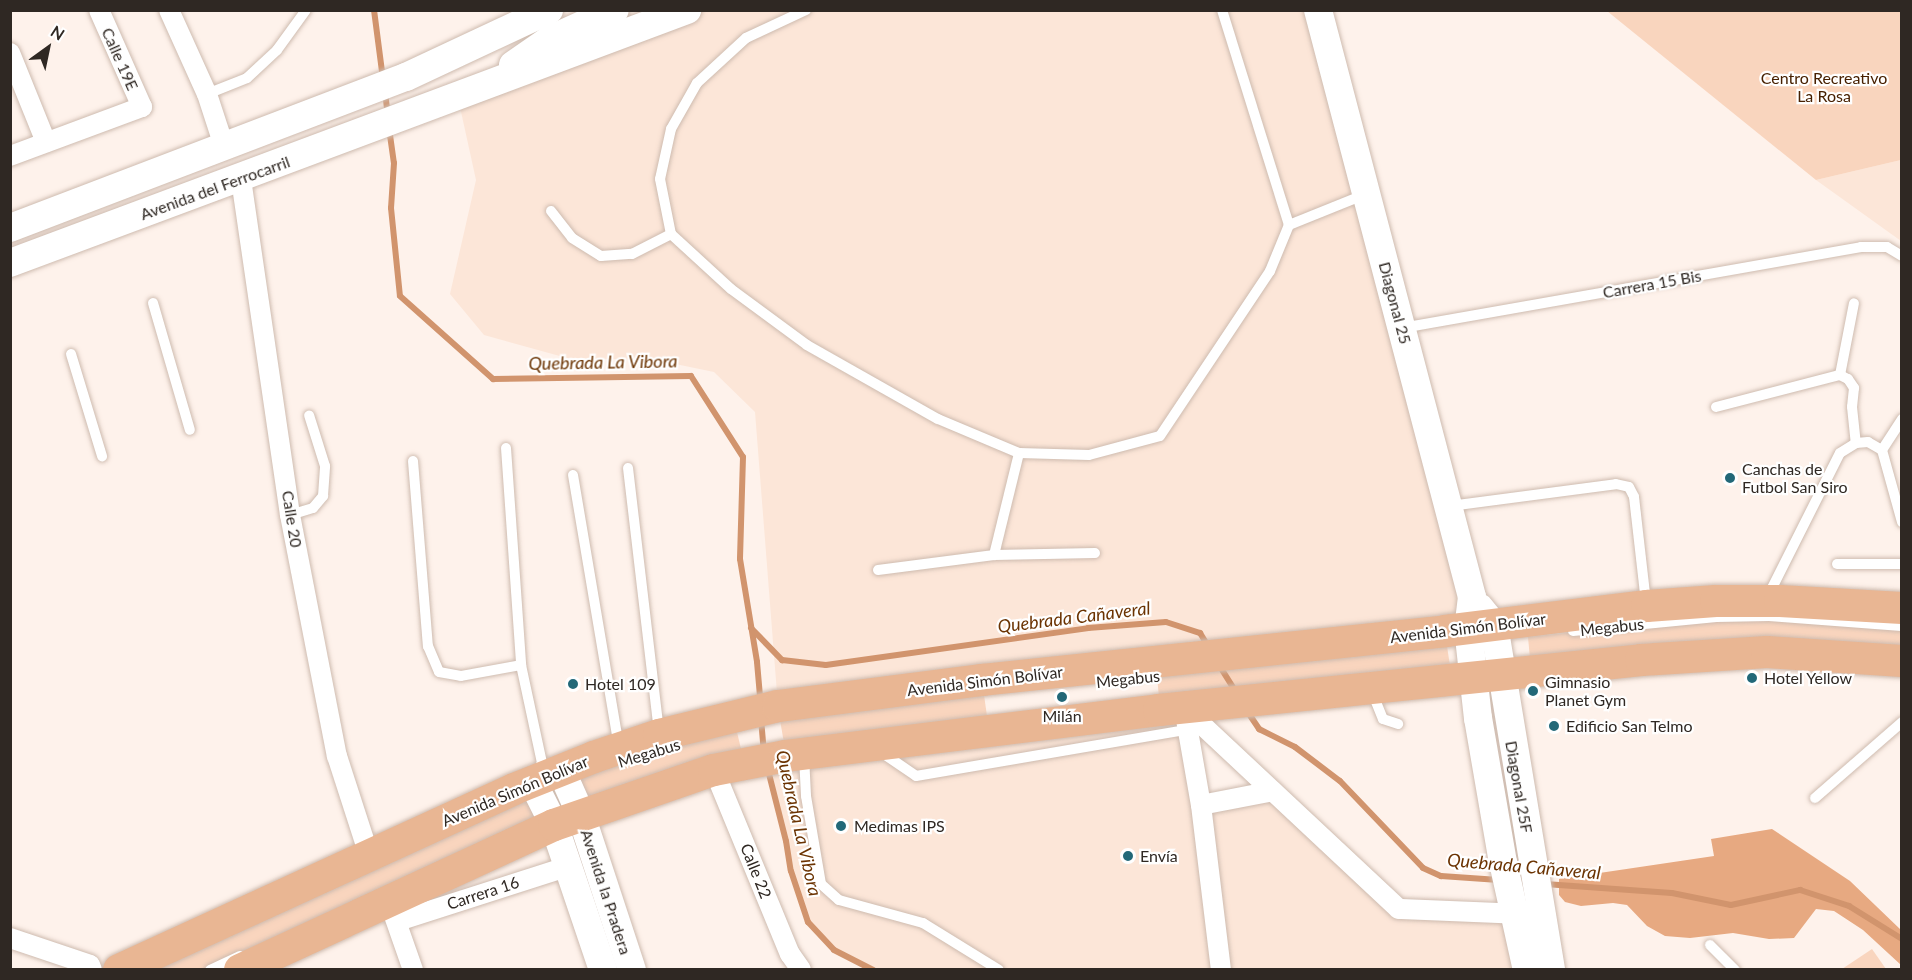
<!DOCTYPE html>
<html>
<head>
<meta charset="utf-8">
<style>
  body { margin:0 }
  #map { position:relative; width:1912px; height:980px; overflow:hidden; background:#fef2eb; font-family:Lato,sans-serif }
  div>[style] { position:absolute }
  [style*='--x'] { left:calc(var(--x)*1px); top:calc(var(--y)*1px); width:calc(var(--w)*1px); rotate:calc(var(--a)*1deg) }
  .built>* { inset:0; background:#fce6d8 }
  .green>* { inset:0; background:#f9d5be }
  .forest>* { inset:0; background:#e7a981 }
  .stream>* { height:6px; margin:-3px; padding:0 3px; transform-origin:3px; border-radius:3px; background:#d1946d }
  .roads { filter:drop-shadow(0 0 2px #cebbaf) drop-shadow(0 0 2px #cebbaf) }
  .lane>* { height:10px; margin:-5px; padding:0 5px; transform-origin:5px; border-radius:5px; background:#fff }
  .street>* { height:20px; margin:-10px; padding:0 10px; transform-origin:10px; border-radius:10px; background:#fff }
  .secondary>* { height:28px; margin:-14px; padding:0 14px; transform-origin:14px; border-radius:14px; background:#fff }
  .primary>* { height:32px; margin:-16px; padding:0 16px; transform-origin:16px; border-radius:16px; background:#e9b693 }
  .dots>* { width:16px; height:16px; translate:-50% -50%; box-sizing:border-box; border:3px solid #fff; border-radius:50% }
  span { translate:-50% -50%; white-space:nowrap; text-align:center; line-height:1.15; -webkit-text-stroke:4.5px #fff; paint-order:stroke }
  .street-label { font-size:16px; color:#2f2823 }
  .park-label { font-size:16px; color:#472001 }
  .poi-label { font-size:16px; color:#2f2823 }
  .left { translate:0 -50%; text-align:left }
  .water-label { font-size:18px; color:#6b3302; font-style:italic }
  .frame { position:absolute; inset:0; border:12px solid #2f2823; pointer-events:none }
  .north { position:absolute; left:18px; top:18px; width:60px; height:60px; -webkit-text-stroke:4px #fff; paint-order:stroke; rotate:33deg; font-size:16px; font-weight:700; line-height:24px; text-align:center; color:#2f2823 }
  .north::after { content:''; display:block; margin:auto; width:21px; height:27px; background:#2f2823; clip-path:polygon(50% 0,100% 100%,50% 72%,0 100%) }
</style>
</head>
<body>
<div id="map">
  <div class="built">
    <div style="clip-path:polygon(687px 11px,1318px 11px,1468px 628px,778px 706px,755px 412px,714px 372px,656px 360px,567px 358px,484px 335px,450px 294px,476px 180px,458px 98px)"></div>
    <div style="clip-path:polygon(1901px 160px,1901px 241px,1816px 180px)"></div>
    <div style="clip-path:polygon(1184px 708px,1201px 805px,1273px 791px,1399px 909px,1514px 913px,1527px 969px,873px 969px,834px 950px,808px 922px,791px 871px,786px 841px,766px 761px)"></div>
  </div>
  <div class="green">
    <div style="clip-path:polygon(1607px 11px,1901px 11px,1901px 160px,1816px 180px)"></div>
    <div style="clip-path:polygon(1716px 617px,1901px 626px,1902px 649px,1530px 659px,1528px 637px)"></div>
    <div style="clip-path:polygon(1447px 646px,1450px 666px,1159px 698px,1157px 676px)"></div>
    <div style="clip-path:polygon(984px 695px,987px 716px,784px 743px,780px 720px)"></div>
    <div style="clip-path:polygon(736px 728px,742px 753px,576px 805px,566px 780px)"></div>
    <div style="clip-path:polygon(538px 793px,549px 815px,210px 969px,152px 970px)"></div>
    <div style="clip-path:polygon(1872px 949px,1886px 969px,1842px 969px)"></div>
  </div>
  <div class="forest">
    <div style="clip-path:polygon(1772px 829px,1850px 881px,1901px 930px,1901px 965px,1863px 930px,1834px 911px,1816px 909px,1794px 938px,1769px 939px,1733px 933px,1690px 938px,1665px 936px,1647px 926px,1627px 905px,1613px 903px,1581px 906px,1565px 902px,1559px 895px,1559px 879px,1714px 856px,1711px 839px)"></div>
  </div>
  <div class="stream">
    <div style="--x:374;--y:10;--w:70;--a:82.6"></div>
    <div style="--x:385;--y:92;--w:23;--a:83"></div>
    <div style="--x:389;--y:128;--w:35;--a:82"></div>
    <div style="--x:394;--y:163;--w:45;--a:93.8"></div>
    <div style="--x:391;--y:208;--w:88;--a:84.2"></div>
    <div style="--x:400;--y:296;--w:125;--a:41.7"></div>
    <div style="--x:493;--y:379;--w:198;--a:-0.9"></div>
    <div style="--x:691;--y:376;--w:96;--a:57.3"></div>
    <div style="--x:743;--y:457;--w:102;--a:91.7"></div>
    <div style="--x:740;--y:559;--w:104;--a:80.6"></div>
    <div style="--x:757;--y:662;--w:38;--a:85"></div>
    <div style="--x:751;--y:628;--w:45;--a:45.9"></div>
    <div style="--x:782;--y:660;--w:44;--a:6.5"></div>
    <div style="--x:826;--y:665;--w:265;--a:-8"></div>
    <div style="--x:1088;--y:628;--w:78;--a:-4.4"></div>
    <div style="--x:1166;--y:622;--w:36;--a:18"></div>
    <div style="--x:1200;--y:633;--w:15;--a:58"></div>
    <div style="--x:1219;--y:665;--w:32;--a:58"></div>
    <div style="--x:1247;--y:711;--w:22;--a:56"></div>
    <div style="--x:1259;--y:729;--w:40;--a:26.6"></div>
    <div style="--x:1295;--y:747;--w:56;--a:37.1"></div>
    <div style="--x:1340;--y:781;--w:120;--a:46.3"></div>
    <div style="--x:1423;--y:868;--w:20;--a:24"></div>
    <div style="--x:1441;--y:876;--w:58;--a:3.9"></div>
    <div style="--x:761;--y:719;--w:32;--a:85"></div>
    <div style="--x:768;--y:770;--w:73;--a:75.8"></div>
    <div style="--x:786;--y:841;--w:30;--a:81"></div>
    <div style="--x:791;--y:871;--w:54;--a:71.6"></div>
    <div style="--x:808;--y:922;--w:38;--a:47"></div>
    <div style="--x:834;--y:950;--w:44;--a:27.1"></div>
    <div style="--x:1545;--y:884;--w:127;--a:4.1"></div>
    <div style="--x:1672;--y:893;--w:60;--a:11.5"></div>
    <div style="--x:1731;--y:905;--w:71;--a:-12.3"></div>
    <div style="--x:1800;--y:890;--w:52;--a:18.1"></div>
    <div style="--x:1849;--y:906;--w:62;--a:31.9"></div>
  </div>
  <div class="roads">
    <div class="lane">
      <div style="--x:806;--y:10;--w:66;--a:155"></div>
      <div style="--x:746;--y:38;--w:67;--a:137.4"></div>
      <div style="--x:697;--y:83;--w:53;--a:119.5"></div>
      <div style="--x:671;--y:129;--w:51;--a:102.4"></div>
      <div style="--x:660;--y:179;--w:56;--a:78.7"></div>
      <div style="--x:671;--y:234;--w:81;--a:42.5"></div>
      <div style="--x:731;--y:289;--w:94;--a:36.4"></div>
      <div style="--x:807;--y:345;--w:150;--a:29.5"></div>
      <div style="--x:938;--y:419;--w:88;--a:22.8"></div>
      <div style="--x:1019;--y:453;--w:70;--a:1.6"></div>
      <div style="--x:1089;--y:455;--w:73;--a:-15"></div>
      <div style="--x:1160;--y:436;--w:198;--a:-56.3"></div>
      <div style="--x:1270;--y:271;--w:50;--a:-67.6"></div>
      <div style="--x:1289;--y:225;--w:225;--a:-107.3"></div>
      <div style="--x:207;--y:94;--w:43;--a:-21.8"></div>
      <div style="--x:247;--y:78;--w:41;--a:-43"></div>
      <div style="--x:277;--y:50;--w:49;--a:-54.1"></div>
      <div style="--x:551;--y:211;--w:34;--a:52"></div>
      <div style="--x:572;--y:238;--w:34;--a:32"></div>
      <div style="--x:601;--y:256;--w:31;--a:-4"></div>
      <div style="--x:632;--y:254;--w:44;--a:-27.1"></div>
      <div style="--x:1289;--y:225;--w:83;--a:-21.9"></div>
      <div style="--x:153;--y:303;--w:132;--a:73.8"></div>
      <div style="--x:1402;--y:328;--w:466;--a:-10"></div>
      <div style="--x:1861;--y:247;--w:26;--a:0"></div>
      <div style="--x:1887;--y:247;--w:17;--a:31"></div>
      <div style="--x:71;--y:354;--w:107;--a:73.1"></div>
      <div style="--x:1840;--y:375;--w:73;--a:-79"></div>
      <div style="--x:1716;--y:407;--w:128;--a:-14.5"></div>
      <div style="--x:1840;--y:375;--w:9;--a:27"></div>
      <div style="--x:1848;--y:379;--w:11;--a:56"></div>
      <div style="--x:1854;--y:388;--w:19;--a:96"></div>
      <div style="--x:1852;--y:407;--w:36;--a:84"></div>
      <div style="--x:506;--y:448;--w:218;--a:86"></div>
      <div style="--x:521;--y:665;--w:100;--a:77.9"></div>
      <div style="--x:542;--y:763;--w:13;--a:119"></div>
      <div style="--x:1882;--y:450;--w:37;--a:-57"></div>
      <div style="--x:413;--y:461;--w:186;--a:85.4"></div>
      <div style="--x:428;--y:646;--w:28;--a:67"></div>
      <div style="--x:439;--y:672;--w:22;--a:10"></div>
      <div style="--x:461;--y:676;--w:61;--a:-10.4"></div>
      <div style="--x:628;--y:468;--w:265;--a:83.3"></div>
      <div style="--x:573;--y:475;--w:275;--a:80.4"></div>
      <div style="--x:1450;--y:506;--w:167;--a:-7.5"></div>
      <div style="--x:1616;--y:484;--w:13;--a:13"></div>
      <div style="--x:1629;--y:487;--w:11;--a:63"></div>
      <div style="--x:1634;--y:497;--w:107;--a:83.5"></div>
      <div style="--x:290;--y:515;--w:24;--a:-17"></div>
      <div style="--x:313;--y:508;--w:16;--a:-50"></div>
      <div style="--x:323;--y:496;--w:30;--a:-86"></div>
      <div style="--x:325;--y:466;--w:53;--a:-107.4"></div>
      <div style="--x:994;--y:555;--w:105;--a:-76.2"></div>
      <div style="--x:1837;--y:564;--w:65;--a:0"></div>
      <div style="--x:878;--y:570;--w:117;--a:-7.4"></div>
      <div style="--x:994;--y:555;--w:101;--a:-1.1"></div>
      <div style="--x:1767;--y:598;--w:162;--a:-63.3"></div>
      <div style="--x:1840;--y:453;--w:19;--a:-32"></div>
      <div style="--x:1856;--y:443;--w:12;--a:-5"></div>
      <div style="--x:1868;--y:442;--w:16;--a:30"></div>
      <div style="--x:1882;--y:450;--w:75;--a:74.5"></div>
      <div style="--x:1573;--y:631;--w:144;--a:-5.6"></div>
      <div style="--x:1716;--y:617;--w:53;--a:-1.1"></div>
      <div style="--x:1769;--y:616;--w:133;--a:4.3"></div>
      <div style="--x:1372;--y:692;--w:29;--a:68"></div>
      <div style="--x:1383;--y:719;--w:16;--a:18"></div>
      <div style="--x:881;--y:752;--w:42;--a:34.4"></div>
      <div style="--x:916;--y:776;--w:274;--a:-9.7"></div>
      <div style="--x:804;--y:756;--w:40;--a:87.1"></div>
      <div style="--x:806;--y:796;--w:89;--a:80.3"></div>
      <div style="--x:821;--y:884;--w:24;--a:42"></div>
      <div style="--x:839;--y:900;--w:87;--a:15.3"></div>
      <div style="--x:923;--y:923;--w:89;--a:31.7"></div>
      <div style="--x:1815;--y:798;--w:116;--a:-41.1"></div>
      <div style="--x:1710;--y:945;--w:35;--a:45"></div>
      <div style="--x:210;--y:970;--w:33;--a:-25"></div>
    </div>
    <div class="street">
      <div style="--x:169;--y:10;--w:92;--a:65.7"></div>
      <div style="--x:207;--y:94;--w:55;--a:71.9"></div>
      <div style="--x:10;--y:53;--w:96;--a:68"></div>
      <div style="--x:10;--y:156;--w:141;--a:-20.4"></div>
      <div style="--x:142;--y:107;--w:106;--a:-113.9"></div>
      <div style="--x:241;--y:179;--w:340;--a:81.7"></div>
      <div style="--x:290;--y:515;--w:246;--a:79"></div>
      <div style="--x:337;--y:756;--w:104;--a:72.1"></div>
      <div style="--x:1184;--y:708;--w:294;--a:43.1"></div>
      <div style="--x:1399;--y:909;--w:126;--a:2.3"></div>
      <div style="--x:1184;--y:708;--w:98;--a:80.1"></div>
      <div style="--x:1201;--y:805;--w:166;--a:83.1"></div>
      <div style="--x:714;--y:770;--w:199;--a:67.6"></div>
      <div style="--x:790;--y:954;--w:19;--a:55"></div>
      <div style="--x:1201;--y:805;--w:73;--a:-11"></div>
      <div style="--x:392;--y:910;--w:64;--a:70.7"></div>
      <div style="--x:398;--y:921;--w:180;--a:-17.8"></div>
      <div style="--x:10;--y:938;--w:84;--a:18.6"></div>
      <div style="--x:90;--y:965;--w:5;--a:68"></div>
    </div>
    <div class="secondary">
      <div style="--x:1318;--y:10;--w:607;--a:75.3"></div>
      <div style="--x:1472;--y:597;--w:31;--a:97"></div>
      <div style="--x:1468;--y:628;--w:91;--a:83.7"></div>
      <div style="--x:1478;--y:718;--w:146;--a:80.2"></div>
      <div style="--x:1503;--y:862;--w:111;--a:77.5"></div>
      <div style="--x:513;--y:65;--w:44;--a:-34.8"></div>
      <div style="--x:549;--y:40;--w:72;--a:-24.4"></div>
      <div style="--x:10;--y:228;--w:424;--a:-20.9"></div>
      <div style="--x:406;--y:77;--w:158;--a:-25.1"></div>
      <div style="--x:10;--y:263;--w:723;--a:-20.49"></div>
      <div style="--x:1480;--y:608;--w:22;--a:51"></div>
      <div style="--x:1494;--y:625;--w:350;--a:80.6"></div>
      <div style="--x:561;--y:770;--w:49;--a:66"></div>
      <div style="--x:581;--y:815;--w:163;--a:71.8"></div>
      <div style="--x:532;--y:781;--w:49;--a:63.4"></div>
      <div style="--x:554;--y:825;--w:153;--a:71.3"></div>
    </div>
    <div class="primary">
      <div style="--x:119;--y:970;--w:434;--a:-24.6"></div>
      <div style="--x:514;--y:789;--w:86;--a:-21.8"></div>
      <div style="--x:594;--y:757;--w:69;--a:-18.7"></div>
      <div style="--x:659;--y:735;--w:122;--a:-13.7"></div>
      <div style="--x:778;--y:706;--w:206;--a:-7.3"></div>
      <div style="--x:982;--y:680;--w:466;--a:-6"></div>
      <div style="--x:1445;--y:631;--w:204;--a:-7.1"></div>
      <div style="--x:1647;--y:606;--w:69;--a:-4.1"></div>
      <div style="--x:1716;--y:601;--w:64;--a:0"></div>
      <div style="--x:1780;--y:601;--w:122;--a:3.3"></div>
      <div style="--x:240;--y:970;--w:346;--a:-24.8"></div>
      <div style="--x:554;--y:825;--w:169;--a:-19"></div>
      <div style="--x:714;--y:770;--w:73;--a:-11"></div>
      <div style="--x:786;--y:756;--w:376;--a:-7"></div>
      <div style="--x:1159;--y:710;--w:485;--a:-5.9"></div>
      <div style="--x:1641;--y:660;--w:126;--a:-3.6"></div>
      <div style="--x:1767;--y:652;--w:135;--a:3.8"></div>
    </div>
  </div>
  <div class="dots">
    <div style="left:1730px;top:478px;background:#226878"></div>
    <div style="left:1752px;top:678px;background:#226878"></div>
    <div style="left:573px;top:684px;background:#226878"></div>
    <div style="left:1533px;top:691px;background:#226878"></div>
    <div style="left:1062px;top:697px;background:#226878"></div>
    <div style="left:1554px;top:726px;background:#226878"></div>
    <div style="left:841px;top:826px;background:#226878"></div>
    <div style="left:1128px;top:856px;background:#226878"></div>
  </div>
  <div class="street-label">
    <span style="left:120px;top:59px;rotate:66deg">Calle 19E</span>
    <span style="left:215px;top:188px;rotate:-20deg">Avenida del Ferrocarril</span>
    <span style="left:1652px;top:284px;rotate:-10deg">Carrera 15 Bis</span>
    <span style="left:1395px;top:303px;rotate:75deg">Diagonal 25</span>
    <span style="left:292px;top:519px;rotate:81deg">Calle 20</span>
    <span style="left:1612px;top:627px;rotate:-6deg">Megabus</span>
    <span style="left:1468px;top:628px;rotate:-7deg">Avenida Simón Bolívar</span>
    <span style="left:1128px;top:679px;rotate:-6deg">Megabus</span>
    <span style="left:985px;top:681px;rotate:-7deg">Avenida Simón Bolívar</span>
    <span style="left:649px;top:753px;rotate:-17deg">Megabus</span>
    <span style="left:1519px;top:787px;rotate:80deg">Diagonal 25F</span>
    <span style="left:515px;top:791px;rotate:-23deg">Avenida Simón Bolívar</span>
    <span style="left:756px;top:871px;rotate:68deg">Calle 22</span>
    <span style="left:606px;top:892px;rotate:72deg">Avenida la Pradera</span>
    <span style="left:483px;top:893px;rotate:-18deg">Carrera 16</span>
  </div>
  <div class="park-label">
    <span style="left:1824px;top:87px">Centro Recreativo<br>La Rosa</span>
  </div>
  <div class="poi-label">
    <span class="left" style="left:1742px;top:478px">Canchas de<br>Futbol San Siro</span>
    <span class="left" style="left:1764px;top:678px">Hotel Yellow</span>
    <span class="left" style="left:1545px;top:691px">Gimnasio<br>Planet Gym</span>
    <span class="left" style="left:585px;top:684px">Hotel 109</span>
    <span style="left:1062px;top:716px">Milán</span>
    <span class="left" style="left:1566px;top:726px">Edificio San Telmo</span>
    <span class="left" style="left:854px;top:826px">Medimas IPS</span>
    <span class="left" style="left:1140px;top:856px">Envía</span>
  </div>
  <div class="water-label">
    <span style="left:603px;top:362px;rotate:-1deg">Quebrada La Vibora</span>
    <span style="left:1074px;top:617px;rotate:-7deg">Quebrada Cañaveral</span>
    <span style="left:799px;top:823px;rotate:77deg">Quebrada La Vibora</span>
    <span style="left:1524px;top:866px;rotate:5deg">Quebrada Cañaveral</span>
  </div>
  <div class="frame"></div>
  <div class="north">N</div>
</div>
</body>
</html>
